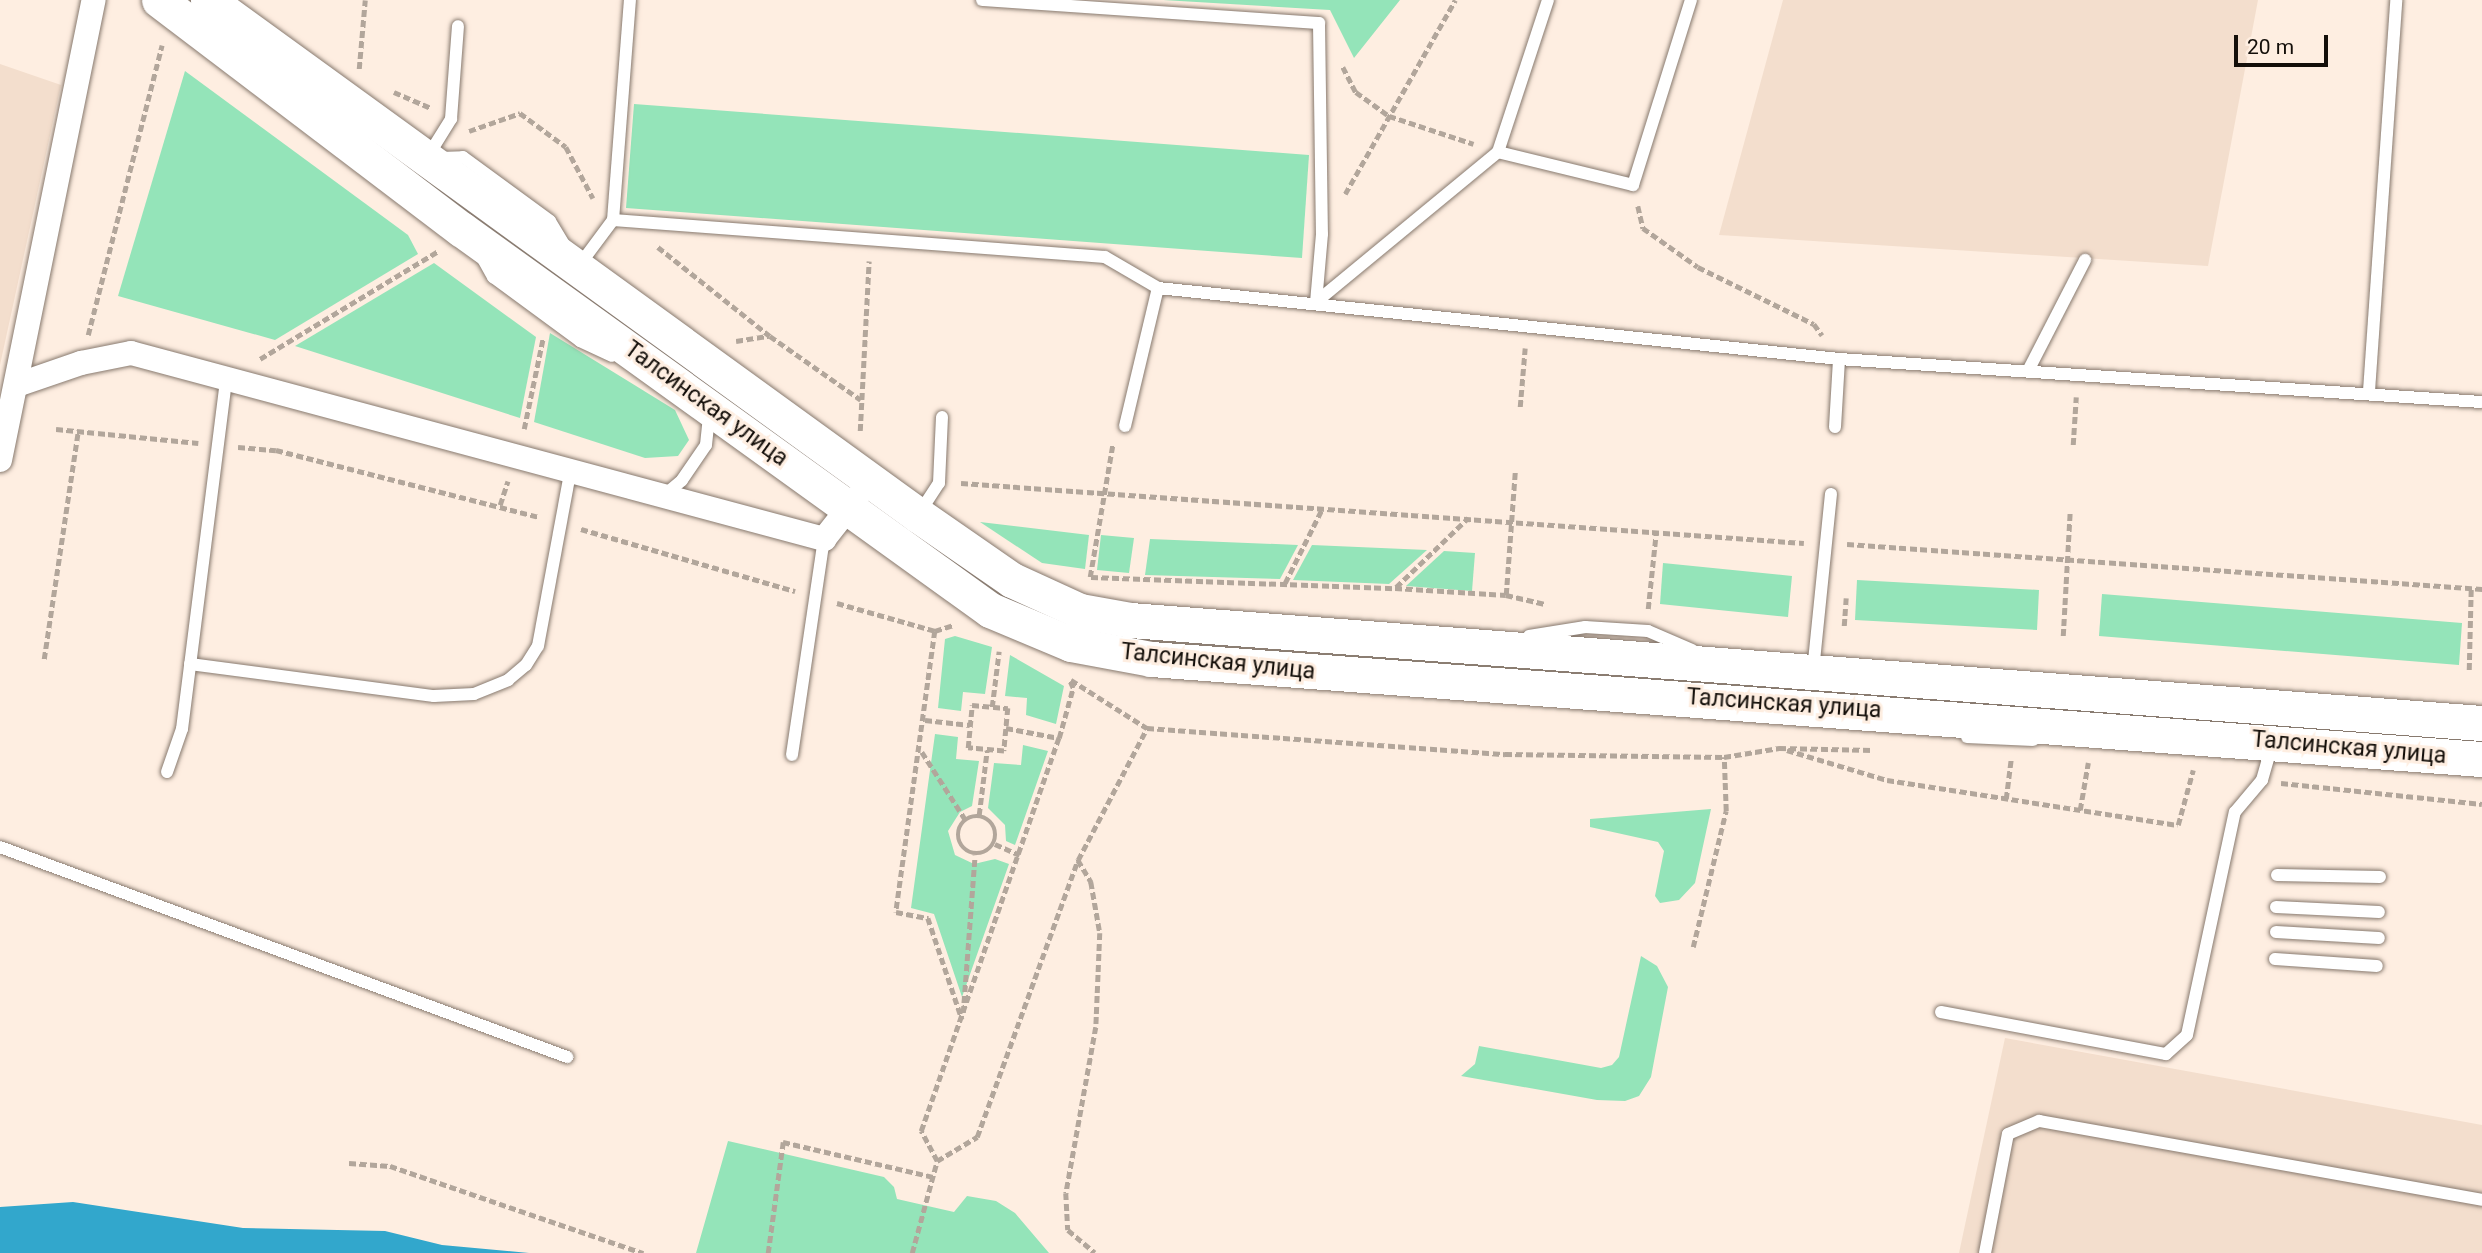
<!DOCTYPE html>
<html>
<head>
<meta charset="utf-8">
<style>
  body { margin:0 }
  #map { position:relative; width:2482px; height:1253px; overflow:hidden; background:#feeee1; font-family:Roboto,sans-serif }
  div>[style] { position:absolute }
  [style*='--x'] { left:calc(var(--x)*1px); top:calc(var(--y)*1px); width:calc(var(--w)*1px); rotate:calc(var(--a)*1deg) }
  .built>* { inset:0; background:#f3decd }
  .green>* { inset:0; background:#94e4b9 }
  .water>* { inset:0; background:#32a7cc }
  .path>* { height:4.5px; margin-top:-2.25px; transform-origin:0; background:repeating-linear-gradient(90deg,#b2a69b 0 7px,transparent 0 10.5px) }
  .path>.ring { margin:-2.25px; padding:0; box-sizing:content-box; background:none; border:4.5px solid #b2a69b; border-radius:50% }
  .roads { filter:drop-shadow(0 0 2px #87796e) drop-shadow(0 0 2px #87796e) }
  .lane>* { height:12px; margin:-6px; padding:0 6px; transform-origin:6px; border-radius:6px; background:#fff }
  .street>* { height:24px; margin:-12px; padding:0 12px; transform-origin:12px; border-radius:12px; background:#fff }
  .secondary>* { height:35px; margin:-17.5px; padding:0 17.5px; transform-origin:17.5px; border-radius:17.5px; background:#fff }
  span { translate:-50% -50%; white-space:nowrap; text-align:center; line-height:1.15; -webkit-text-stroke:6px #feeee1; paint-order:stroke }
  .street-label { font-size:23px; color:#140f0a }
  .scale { position:absolute; left:2234px; top:35px; width:94px; height:32px; box-sizing:border-box; border:4px solid #140f0a; border-top:0; padding-left:9px; font-size:21px; line-height:24px; white-space:nowrap; color:#140f0a; -webkit-text-stroke:5px #feeee1; paint-order:stroke }
</style>
</head>
<body>
<div id="map">
  <div class="built">
    <div style="clip-path:polygon(1783px 0,2258px 0,2208px 266px,1719px 235px)"></div>
    <div style="clip-path:polygon(0 64px,61px 85px,0 365px)"></div>
    <div style="clip-path:polygon(2005px 1038px,2482px 1125px,2482px 1253px,1959px 1253px)"></div>
  </div>
  <div class="green">
    <div style="clip-path:polygon(1163px 0,1400px 0,1354px 58px,1330px 10px)"></div>
    <div style="clip-path:polygon(185px 71px,408px 235px,418px 254px,275px 340px,118px 296px)"></div>
    <div style="clip-path:polygon(634px 104px,1309px 155px,1302px 258px,626px 208px)"></div>
    <div style="clip-path:polygon(434px 263px,536px 337px,520px 418px,295px 346px)"></div>
    <div style="clip-path:polygon(550px 333px,675px 410px,689px 440px,678px 456px,645px 458px,534px 422px)"></div>
    <div style="clip-path:polygon(980px 522px,1089px 535px,1085px 569px,1042px 563px)"></div>
    <div style="clip-path:polygon(1101px 535px,1134px 538px,1129px 573px,1097px 570px)"></div>
    <div style="clip-path:polygon(1150px 539px,1298px 545px,1280px 579px,1145px 575px)"></div>
    <div style="clip-path:polygon(1312px 545px,1427px 550px,1389px 584px,1293px 580px)"></div>
    <div style="clip-path:polygon(1444px 551px,1475px 553px,1472px 591px,1406px 586px)"></div>
    <div style="clip-path:polygon(1663px 563px,1792px 576px,1788px 617px,1660px 604px)"></div>
    <div style="clip-path:polygon(1857px 580px,2039px 590px,2037px 630px,1855px 620px)"></div>
    <div style="clip-path:polygon(2102px 594px,2462px 623px,2459px 665px,2099px 636px)"></div>
    <div style="clip-path:polygon(955px 636px,992px 647px,985px 694px,963px 692px,961px 711px,938px 708px,945px 639px)"></div>
    <div style="clip-path:polygon(1010px 655px,1064px 686px,1056px 724px,1026px 715px,1027px 698px,1005px 696px)"></div>
    <div style="clip-path:polygon(935px 734px,958px 737px,956px 759px,979px 761px,972px 806px,960px 812px,948px 831px,955px 855px,974px 864px,995px 859px,1009px 864px,962px 997px,934px 914px,911px 908px)"></div>
    <div style="clip-path:polygon(1023px 745px,1048px 751px,1015px 845px,1006px 841px,1005px 825px,988px 808px,994px 763px,1021px 765px)"></div>
    <div style="clip-path:polygon(1711px 809px,1695px 883px,1679px 900px,1660px 903px,1655px 896px,1664px 851px,1658px 842px,1590px 827px,1590px 819px)"></div>
    <div style="clip-path:polygon(1641px 956px,1657px 966px,1668px 987px,1651px 1077px,1639px 1096px,1625px 1101px,1597px 1100px,1461px 1076px,1475px 1064px,1479px 1046px,1601px 1068px,1612px 1065px,1619px 1057px)"></div>
    <div style="clip-path:polygon(728px 1141px,884px 1177px,894px 1187px,897px 1199px,954px 1212px,967px 1196px,996px 1201px,1015px 1213px,1049px 1253px,696px 1253px)"></div>
  </div>
  <div class="water">
    <div style="clip-path:polygon(73px 1202px,243px 1228px,385px 1231px,442px 1245px,529px 1253px,0 1253px,0 1207px)"></div>
  </div>
  <div class="path">
    <div style="--x:1343;--y:67;--w:28;--a:63"></div>
    <div style="--x:1356;--y:92;--w:41;--a:36"></div>
    <div style="--x:1389;--y:116;--w:89;--a:18.2"></div>
    <div style="--x:359;--y:69;--w:69;--a:-85"></div>
    <div style="--x:394;--y:92;--w:40;--a:23.4"></div>
    <div style="--x:469;--y:131;--w:54;--a:-19.4"></div>
    <div style="--x:520;--y:113;--w:57;--a:36.5"></div>
    <div style="--x:566;--y:147;--w:58;--a:62.1"></div>
    <div style="--x:1345;--y:194;--w:223;--a:-60.4"></div>
    <div style="--x:1638;--y:206;--w:23;--a:77"></div>
    <div style="--x:1643;--y:228;--w:67;--a:35.3"></div>
    <div style="--x:1698;--y:267;--w:129;--a:26.2"></div>
    <div style="--x:1814;--y:324;--w:14;--a:54"></div>
    <div style="--x:658;--y:247;--w:143;--a:38.5"></div>
    <div style="--x:770;--y:336;--w:111;--a:35.1"></div>
    <div style="--x:88;--y:335;--w:299;--a:-75.7"></div>
    <div style="--x:736;--y:341;--w:33;--a:-9"></div>
    <div style="--x:260;--y:359;--w:208;--a:-31.2"></div>
    <div style="--x:1520;--y:407;--w:59;--a:-85.2"></div>
    <div style="--x:56;--y:429;--w:143;--a:5.6"></div>
    <div style="--x:524;--y:429;--w:93;--a:-78.2"></div>
    <div style="--x:860;--y:431;--w:170;--a:-87"></div>
    <div style="--x:2073;--y:445;--w:48;--a:-86.4"></div>
    <div style="--x:238;--y:447;--w:38;--a:5"></div>
    <div style="--x:276;--y:450;--w:271;--a:14.3"></div>
    <div style="--x:961;--y:483;--w:845;--a:4.07"></div>
    <div style="--x:500;--y:505;--w:25;--a:-72"></div>
    <div style="--x:581;--y:529;--w:223;--a:16.2"></div>
    <div style="--x:1847;--y:544;--w:637;--a:4.05"></div>
    <div style="--x:1090;--y:577;--w:136;--a:-80.3"></div>
    <div style="--x:1091;--y:577;--w:304;--a:2.1"></div>
    <div style="--x:1395;--y:588;--w:111;--a:3.6"></div>
    <div style="--x:1506;--y:595;--w:40;--a:13"></div>
    <div style="--x:1285;--y:583;--w:83;--a:-63.4"></div>
    <div style="--x:1396;--y:587;--w:100;--a:-43.8"></div>
    <div style="--x:1506;--y:595;--w:123;--a:-85.8"></div>
    <div style="--x:837;--y:603;--w:102;--a:15.9"></div>
    <div style="--x:935;--y:631;--w:19;--a:-18"></div>
    <div style="--x:1648;--y:609;--w:76;--a:-84"></div>
    <div style="--x:1844;--y:626;--w:28;--a:-86"></div>
    <div style="--x:935;--y:631;--w:284;--a:97.9"></div>
    <div style="--x:896;--y:912;--w:33;--a:11"></div>
    <div style="--x:928;--y:918;--w:107;--a:71.4"></div>
    <div style="--x:2063;--y:636;--w:125;--a:-86.8"></div>
    <div style="--x:44;--y:659;--w:231;--a:-81.5"></div>
    <div style="--x:2469;--y:670;--w:82;--a:-88.6"></div>
    <div style="--x:1071;--y:680;--w:90;--a:32.3"></div>
    <div style="--x:1147;--y:728;--w:359;--a:4.2"></div>
    <div style="--x:1505;--y:754;--w:219;--a:0.8"></div>
    <div style="--x:1724;--y:757;--w:56;--a:-9.3"></div>
    <div style="--x:1779;--y:748;--w:94;--a:1.2"></div>
    <div style="--x:972;--y:705;--w:36;--a:5"></div>
    <div style="--x:1008;--y:708;--w:43;--a:95.3"></div>
    <div style="--x:1004;--y:751;--w:36;--a:-175"></div>
    <div style="--x:968;--y:748;--w:43;--a:-84.7"></div>
    <div style="--x:992;--y:707;--w:56;--a:-82.9"></div>
    <div style="--x:925;--y:720;--w:45;--a:6.3"></div>
    <div style="--x:1006;--y:728;--w:54;--a:10.7"></div>
    <div style="--x:1787;--y:750;--w:104;--a:16.7"></div>
    <div style="--x:1887;--y:780;--w:294;--a:8.8"></div>
    <div style="--x:2178;--y:825;--w:57;--a:-74.7"></div>
    <div style="--x:922;--y:752;--w:80;--a:57.3"></div>
    <div style="--x:2281;--y:783;--w:202;--a:6"></div>
    <div style="--x:2006;--y:799;--w:40;--a:-82.9"></div>
    <div style="--x:2080;--y:810;--w:48;--a:-80.3"></div>
    <div style="--x:979;--y:815;--w:65;--a:-83"></div>
    <div class="ring" style="left:958px;top:816px;width:33.5px;height:33.5px"></div>
    <div style="--x:995;--y:844;--w:27;--a:24"></div>
    <div style="--x:1078;--y:860;--w:26;--a:59"></div>
    <div style="--x:1091;--y:882;--w:52;--a:80"></div>
    <div style="--x:1100;--y:933;--w:94;--a:92.4"></div>
    <div style="--x:1096;--y:1027;--w:169;--a:100.2"></div>
    <div style="--x:1066;--y:1193;--w:37;--a:87"></div>
    <div style="--x:1068;--y:1230;--w:35;--a:40"></div>
    <div style="--x:1693;--y:947;--w:140;--a:-76.4"></div>
    <div style="--x:1726;--y:811;--w:54;--a:-92.1"></div>
    <div style="--x:963;--y:1013;--w:158;--a:-85.7"></div>
    <div style="--x:937;--y:1161;--w:47;--a:-31"></div>
    <div style="--x:977;--y:1137;--w:295;--a:-70"></div>
    <div style="--x:1078;--y:860;--w:149;--a:-62.4"></div>
    <div style="--x:349;--y:1163;--w:41;--a:4.2"></div>
    <div style="--x:390;--y:1166;--w:268;--a:19"></div>
    <div style="--x:768;--y:1253;--w:112;--a:-82.3"></div>
    <div style="--x:783;--y:1142;--w:154;--a:13.1"></div>
    <div style="--x:912;--y:1253;--w:95;--a:-74.8"></div>
    <div style="--x:937;--y:1161;--w:34;--a:-118"></div>
    <div style="--x:921;--y:1131;--w:417;--a:-70.7"></div>
    <div style="--x:1059;--y:738;--w:52;--a:-74.4"></div>
    <div style="--x:1073;--y:688;--w:10;--a:-114"></div>
  </div>
  <div class="roads">
    <div class="lane">
      <div style="--x:982;--y:0;--w:338;--a:3.9"></div>
      <div style="--x:1319;--y:23;--w:211;--a:89.2"></div>
      <div style="--x:1322;--y:234;--w:68;--a:95"></div>
      <div style="--x:1498;--y:152;--w:139;--a:13.7"></div>
      <div style="--x:1633;--y:185;--w:194;--a:-72.6"></div>
      <div style="--x:428;--y:156;--w:44;--a:-58.1"></div>
      <div style="--x:451;--y:119;--w:93;--a:-85.7"></div>
      <div style="--x:440;--y:158;--w:23;--a:-2"></div>
      <div style="--x:463;--y:157;--w:108;--a:36.3"></div>
      <div style="--x:550;--y:221;--w:26;--a:59"></div>
      <div style="--x:613;--y:220;--w:493;--a:4.3"></div>
      <div style="--x:1105;--y:257;--w:61;--a:30.3"></div>
      <div style="--x:1158;--y:288;--w:685;--a:5.95"></div>
      <div style="--x:1839;--y:359;--w:644;--a:3.83"></div>
      <div style="--x:483;--y:259;--w:21;--a:61"></div>
      <div style="--x:493;--y:277;--w:108;--a:36.3"></div>
      <div style="--x:580;--y:341;--w:35;--a:25"></div>
      <div style="--x:578;--y:267;--w:59;--a:-53.3"></div>
      <div style="--x:613;--y:220;--w:221;--a:-85.6"></div>
      <div style="--x:1316;--y:302;--w:236;--a:-39.5"></div>
      <div style="--x:1498;--y:152;--w:160;--a:-71.8"></div>
      <div style="--x:2028;--y:371;--w:125;--a:-62.8"></div>
      <div style="--x:2369;--y:391;--w:392;--a:-86"></div>
      <div style="--x:1125;--y:426;--w:142;--a:-76.6"></div>
      <div style="--x:1835;--y:427;--w:68;--a:-86.6"></div>
      <div style="--x:662;--y:497;--w:26;--a:-40"></div>
      <div style="--x:682;--y:480;--w:42;--a:-55.6"></div>
      <div style="--x:706;--y:445;--w:31;--a:-84"></div>
      <div style="--x:920;--y:512;--w:35;--a:-57"></div>
      <div style="--x:939;--y:483;--w:66;--a:-87.4"></div>
      <div style="--x:1529;--y:636;--w:57;--a:-9.1"></div>
      <div style="--x:1585;--y:627;--w:63;--a:3.6"></div>
      <div style="--x:1648;--y:631;--w:48;--a:23.4"></div>
      <div style="--x:190;--y:664;--w:246;--a:7.5"></div>
      <div style="--x:434;--y:696;--w:40;--a:-2.9"></div>
      <div style="--x:474;--y:694;--w:37;--a:-22"></div>
      <div style="--x:508;--y:680;--w:23;--a:-40"></div>
      <div style="--x:526;--y:665;--w:22;--a:-58"></div>
      <div style="--x:538;--y:646;--w:176;--a:-79.5"></div>
      <div style="--x:1813;--y:671;--w:178;--a:-84.2"></div>
      <div style="--x:1967;--y:737;--w:66;--a:2.6"></div>
      <div style="--x:792;--y:755;--w:218;--a:-81.6"></div>
      <div style="--x:167;--y:772;--w:46;--a:-70.8"></div>
      <div style="--x:182;--y:729;--w:352;--a:-82.8"></div>
      <div style="--x:0;--y:847;--w:605;--a:20.32"></div>
      <div style="--x:2277;--y:875;--w:103;--a:1.1"></div>
      <div style="--x:2276;--y:907;--w:103;--a:2.8"></div>
      <div style="--x:2276;--y:932;--w:103;--a:3.3"></div>
      <div style="--x:2275;--y:959;--w:102;--a:3.9"></div>
      <div style="--x:1941;--y:1012;--w:229;--a:10.6"></div>
      <div style="--x:2166;--y:1054;--w:28;--a:-42"></div>
      <div style="--x:2187;--y:1035;--w:228;--a:-77.9"></div>
      <div style="--x:2235;--y:812;--w:42;--a:-49.8"></div>
      <div style="--x:2262;--y:780;--w:35;--a:-74"></div>
      <div style="--x:1985;--y:1253;--w:121;--a:-79.1"></div>
      <div style="--x:2008;--y:1134;--w:34;--a:-23"></div>
      <div style="--x:2039;--y:1121;--w:450;--a:10.1"></div>
    </div>
    <div class="street">
      <div style="--x:17;--y:385;--w:68;--a:-19"></div>
      <div style="--x:81;--y:363;--w:51;--a:-11.3"></div>
      <div style="--x:131;--y:353;--w:718;--a:15.02"></div>
      <div style="--x:824;--y:539;--w:53;--a:-51.8"></div>
      <div style="--x:0;--y:460;--w:470;--a:-78.5"></div>
    </div>
    <div class="secondary">
      <div style="--x:159;--y:0;--w:379;--a:37.2"></div>
      <div style="--x:461;--y:229;--w:652;--a:35.76"></div>
      <div style="--x:990;--y:610;--w:88;--a:22.8"></div>
      <div style="--x:1071;--y:644;--w:81;--a:10.6"></div>
      <div style="--x:1151;--y:659;--w:1335;--a:4.3"></div>
      <div style="--x:208;--y:0;--w:877;--a:35.96"></div>
      <div style="--x:918;--y:515;--w:114;--a:34.7"></div>
      <div style="--x:1012;--y:580;--w:75;--a:24.5"></div>
      <div style="--x:1080;--y:611;--w:51;--a:10.2"></div>
      <div style="--x:1130;--y:620;--w:1356;--a:4.36"></div>
    </div>
  </div>
  <div class="street-label">
    <span style="left:706px;top:404px;rotate:36deg">Талсинская улица</span>
    <span style="left:1218px;top:662px;rotate:6deg">Талсинская улица</span>
    <span style="left:1784px;top:704px;rotate:4deg">Талсинская улица</span>
    <span style="left:2349px;top:748px;rotate:5deg">Талсинская улица</span>
  </div>
  <div class="scale">20 m</div>
</div>
</body>
</html>
